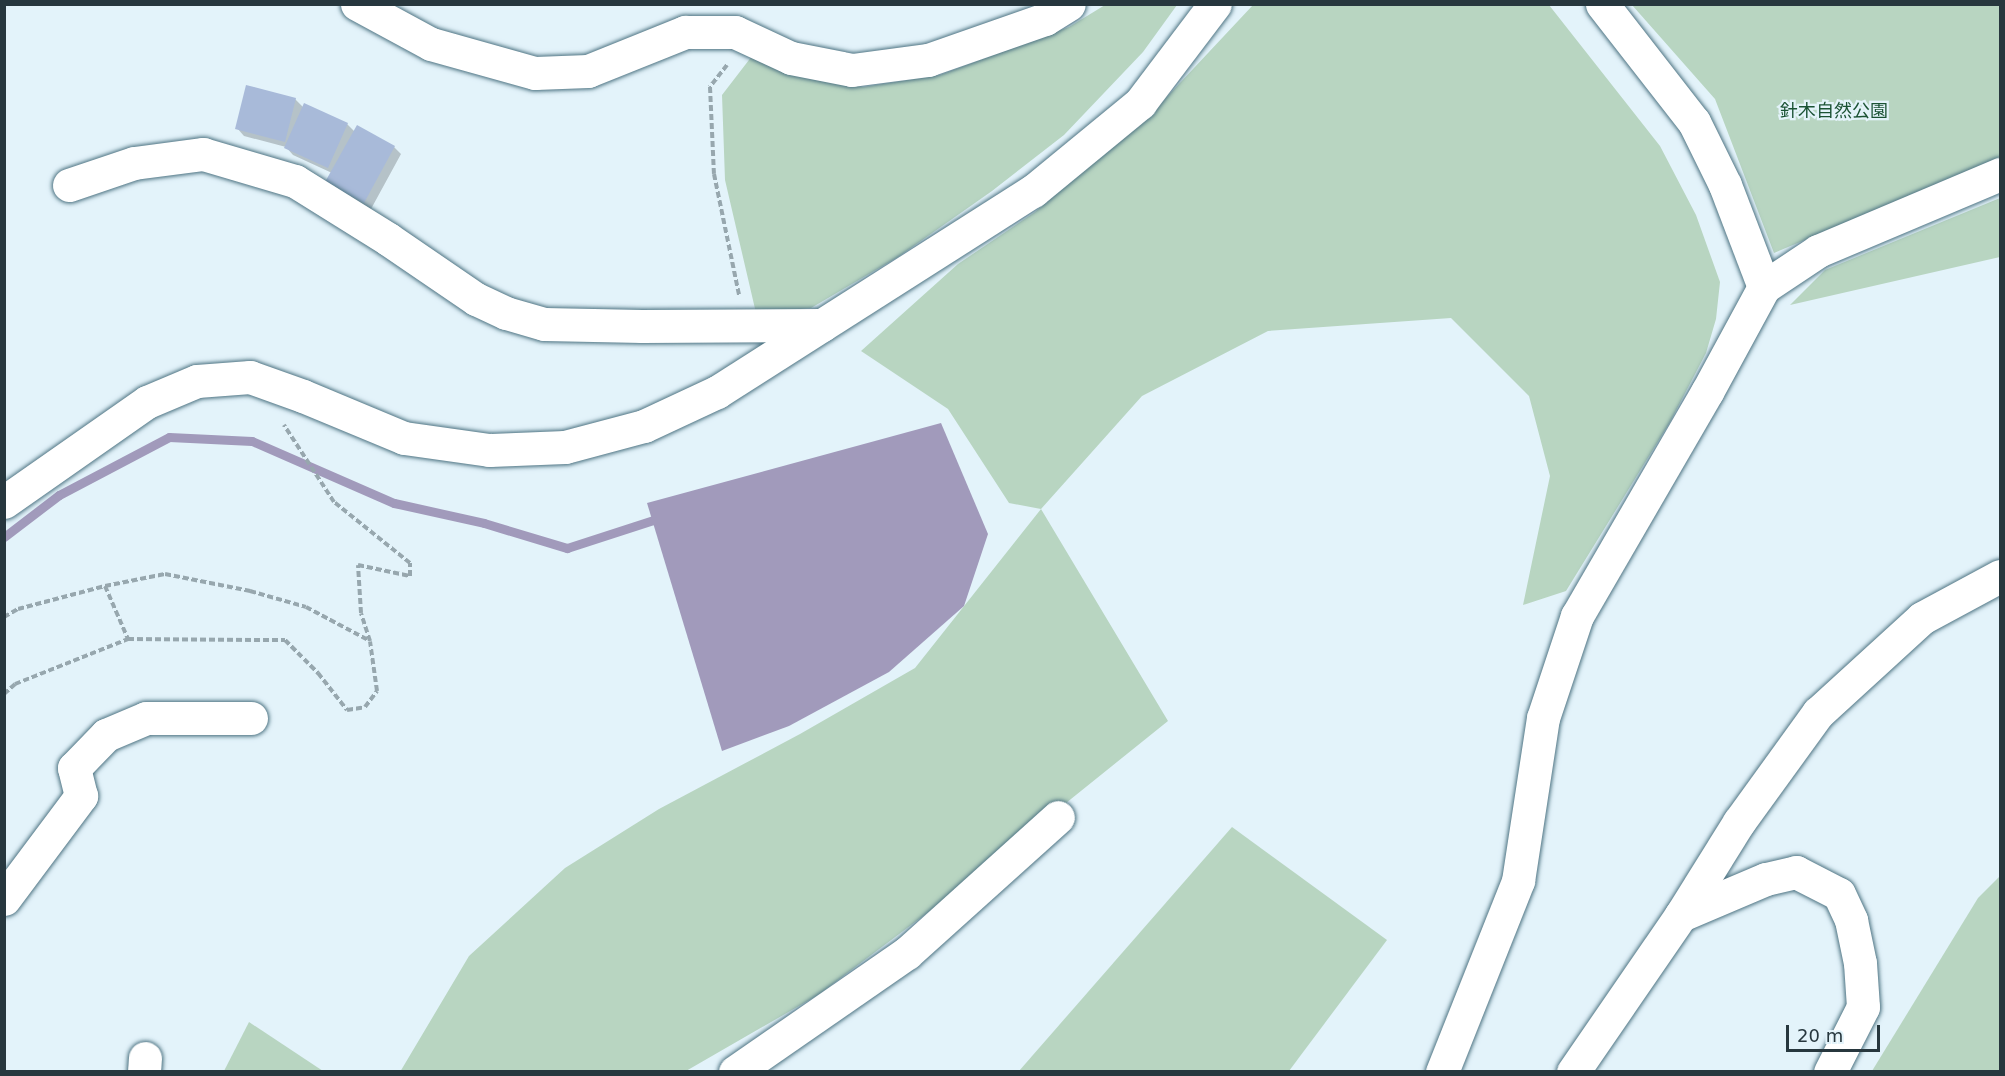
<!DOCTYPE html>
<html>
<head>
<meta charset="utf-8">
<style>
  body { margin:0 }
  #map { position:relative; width:2005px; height:1076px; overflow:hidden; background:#e3f3fa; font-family:"DejaVu Sans","Noto Sans JP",sans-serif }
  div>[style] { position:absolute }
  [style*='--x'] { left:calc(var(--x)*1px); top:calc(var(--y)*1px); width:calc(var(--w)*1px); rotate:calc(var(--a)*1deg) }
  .green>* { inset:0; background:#b8d5c1 }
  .water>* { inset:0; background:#a19abb }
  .shadow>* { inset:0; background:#0003 }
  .stream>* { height:9px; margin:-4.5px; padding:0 4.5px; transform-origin:4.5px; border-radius:4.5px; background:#a19abb }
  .building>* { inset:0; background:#a8bad9 }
  .path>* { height:4px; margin-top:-2px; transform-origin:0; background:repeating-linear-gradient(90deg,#97a7ae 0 6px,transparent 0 9px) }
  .roads { filter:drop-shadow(0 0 2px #4e7483) drop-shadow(0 0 2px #4e7483) }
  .minor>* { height:33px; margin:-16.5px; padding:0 16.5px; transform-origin:16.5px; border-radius:16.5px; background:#fff }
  span { translate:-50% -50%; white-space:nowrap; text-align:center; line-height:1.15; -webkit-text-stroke:4.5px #e3f3fa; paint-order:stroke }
  .park-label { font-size:18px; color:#1b5334 }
  .frame { position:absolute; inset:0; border:6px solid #27373e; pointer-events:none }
  .scale { position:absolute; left:1786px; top:1025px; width:94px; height:27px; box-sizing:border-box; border:3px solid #27373e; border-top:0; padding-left:8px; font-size:18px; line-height:21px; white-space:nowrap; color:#27373e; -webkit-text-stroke:4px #e3f3fa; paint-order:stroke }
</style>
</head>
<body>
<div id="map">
  <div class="green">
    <div style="clip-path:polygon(1105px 5px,1177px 5px,1143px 52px,1064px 135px,992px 191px,898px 257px,811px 308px,756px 313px,725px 180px,722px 95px,752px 56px,801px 75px,863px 87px,940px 75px,1069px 27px)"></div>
    <div style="clip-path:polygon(1253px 5px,1549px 5px,1660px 146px,1696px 215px,1720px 282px,1716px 319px,1706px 353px,1670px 422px,1566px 591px,1523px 605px,1550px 476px,1529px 396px,1451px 318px,1268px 331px,1142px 396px,1041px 509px,1168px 721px,959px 889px,818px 995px,686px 1071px,400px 1072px,469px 956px,565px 868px,659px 809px,800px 734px,915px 668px,1041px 509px,1009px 503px,948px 409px,861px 351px,958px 264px,1035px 212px,1149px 116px)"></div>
    <div style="clip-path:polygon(1632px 5px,2000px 5px,2000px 158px,1774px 253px,1715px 99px)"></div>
    <div style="clip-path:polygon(2000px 198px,2000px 257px,1790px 305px,1825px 270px)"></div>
    <div style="clip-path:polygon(1232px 827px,1387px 940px,1289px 1071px,1019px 1071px)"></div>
    <div style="clip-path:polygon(2000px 876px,2000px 1071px,1872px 1071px,1978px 898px)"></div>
    <div style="clip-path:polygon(249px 1022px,323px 1071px,224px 1071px)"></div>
  </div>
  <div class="water">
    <div style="clip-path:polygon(941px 423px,988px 534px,964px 606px,889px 672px,789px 726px,722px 751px,647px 503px)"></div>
  </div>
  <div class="shadow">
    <div style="clip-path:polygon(295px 99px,304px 108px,347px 124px,355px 132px,394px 147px,401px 154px,371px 209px,335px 189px,332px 173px,293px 155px,286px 147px,244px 136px,237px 128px)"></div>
  </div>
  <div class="stream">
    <div style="--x:4;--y:537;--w:69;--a:-37.4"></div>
    <div style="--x:59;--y:495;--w:124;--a:-27.8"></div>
    <div style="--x:169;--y:437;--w:83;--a:2.8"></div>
    <div style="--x:252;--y:441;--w:155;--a:23.6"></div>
    <div style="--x:394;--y:503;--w:92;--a:12.5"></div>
    <div style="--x:484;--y:523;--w:87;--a:16.8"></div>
    <div style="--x:567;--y:548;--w:90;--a:-18"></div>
  </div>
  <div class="building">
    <div style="clip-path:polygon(246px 85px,296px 98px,285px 142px,235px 129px)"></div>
    <div style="clip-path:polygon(304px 103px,348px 123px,328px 168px,284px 148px)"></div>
    <div style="clip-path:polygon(357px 125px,395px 146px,364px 203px,325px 182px)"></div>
  </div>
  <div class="path">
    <div style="--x:727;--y:65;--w:28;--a:128"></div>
    <div style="--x:710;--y:87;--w:87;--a:87.4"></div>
    <div style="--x:714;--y:174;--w:124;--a:78.3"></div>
    <div style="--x:105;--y:586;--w:58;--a:66.5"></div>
    <div style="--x:128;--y:639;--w:157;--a:0.4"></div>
    <div style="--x:285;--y:640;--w:47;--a:45"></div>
    <div style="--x:318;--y:673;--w:47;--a:51.9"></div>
    <div style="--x:347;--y:710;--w:18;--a:-9"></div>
    <div style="--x:365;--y:707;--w:20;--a:-53"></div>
    <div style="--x:377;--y:691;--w:50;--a:-98"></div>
    <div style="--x:4;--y:617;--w:16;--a:-30"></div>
    <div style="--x:18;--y:609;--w:90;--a:-14.8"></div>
    <div style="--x:105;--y:586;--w:61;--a:-11.3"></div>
    <div style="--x:165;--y:574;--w:87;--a:11.3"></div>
    <div style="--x:250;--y:591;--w:58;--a:15.9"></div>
    <div style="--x:306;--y:607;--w:72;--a:28"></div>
    <div style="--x:370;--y:641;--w:29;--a:-108"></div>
    <div style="--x:361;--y:613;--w:48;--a:-93.6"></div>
    <div style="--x:358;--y:565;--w:53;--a:11.9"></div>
    <div style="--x:410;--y:576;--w:13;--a:-90"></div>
    <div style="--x:410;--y:563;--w:97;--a:-141.2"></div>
    <div style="--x:334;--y:502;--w:92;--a:-123"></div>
    <div style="--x:4;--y:694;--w:15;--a:-42"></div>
    <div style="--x:15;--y:684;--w:122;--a:-21.7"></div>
  </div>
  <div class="roads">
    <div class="minor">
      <div style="--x:357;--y:4;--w:84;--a:28.4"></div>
      <div style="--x:431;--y:44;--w:108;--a:15.6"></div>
      <div style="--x:535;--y:73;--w:53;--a:-2.2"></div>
      <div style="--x:588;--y:71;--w:105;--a:-21.9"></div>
      <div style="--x:685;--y:32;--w:50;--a:0"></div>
      <div style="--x:735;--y:32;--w:62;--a:24.9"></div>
      <div style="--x:791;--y:58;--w:62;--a:11.1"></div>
      <div style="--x:852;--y:70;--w:77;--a:-7.5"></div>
      <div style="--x:928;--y:60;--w:124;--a:-19.3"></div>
      <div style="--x:1045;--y:19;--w:28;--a:-32"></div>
      <div style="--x:1602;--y:4;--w:150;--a:52.1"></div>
      <div style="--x:1694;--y:122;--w:70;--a:63.8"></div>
      <div style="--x:1725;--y:185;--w:109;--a:69.1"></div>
      <div style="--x:69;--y:185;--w:69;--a:-18.7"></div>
      <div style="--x:134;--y:163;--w:70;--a:-7.4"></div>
      <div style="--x:203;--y:154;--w:96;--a:16.4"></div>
      <div style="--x:295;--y:181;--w:110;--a:31.9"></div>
      <div style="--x:388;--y:239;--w:107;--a:34.3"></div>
      <div style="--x:476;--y:299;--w:33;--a:25"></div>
      <div style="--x:506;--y:313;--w:40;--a:16"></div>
      <div style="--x:544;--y:324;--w:98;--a:1.2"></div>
      <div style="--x:642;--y:326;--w:180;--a:-0.3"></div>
      <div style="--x:4;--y:502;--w:174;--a:-35"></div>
      <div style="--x:147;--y:402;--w:54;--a:-22.8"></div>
      <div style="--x:197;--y:381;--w:53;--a:-4.3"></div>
      <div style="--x:250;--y:377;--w:56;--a:19.7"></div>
      <div style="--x:303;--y:396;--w:109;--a:22.6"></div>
      <div style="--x:404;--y:438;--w:86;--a:8"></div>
      <div style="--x:489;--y:450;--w:76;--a:-2.3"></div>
      <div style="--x:565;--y:447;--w:82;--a:-14.9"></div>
      <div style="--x:644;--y:426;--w:81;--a:-25"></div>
      <div style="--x:717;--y:392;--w:375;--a:-32.5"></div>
      <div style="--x:1033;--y:191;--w:139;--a:-39.4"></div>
      <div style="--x:1140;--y:103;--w:124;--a:-52.9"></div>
      <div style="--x:4;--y:899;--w:129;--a:-53.2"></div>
      <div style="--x:81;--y:796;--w:29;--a:-104"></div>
      <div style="--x:74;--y:768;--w:46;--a:-45.9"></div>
      <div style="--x:106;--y:735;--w:43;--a:-23"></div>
      <div style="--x:146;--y:718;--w:105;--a:0"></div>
      <div style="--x:1681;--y:915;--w:92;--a:-23"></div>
      <div style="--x:1766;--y:879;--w:31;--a:-13"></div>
      <div style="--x:1796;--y:872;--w:48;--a:27.1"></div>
      <div style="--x:1839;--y:894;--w:29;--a:65"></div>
      <div style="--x:1851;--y:920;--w:44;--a:78.2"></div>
      <div style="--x:1860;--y:963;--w:44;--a:86.1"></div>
      <div style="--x:1863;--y:1007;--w:73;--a:116.9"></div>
      <div style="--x:144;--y:1072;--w:14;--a:-86"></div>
      <div style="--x:735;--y:1072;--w:209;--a:-34.7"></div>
      <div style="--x:907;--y:953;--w:203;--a:-42"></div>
      <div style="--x:1442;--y:1072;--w:206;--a:-68.3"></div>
      <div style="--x:1518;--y:881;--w:165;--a:-81.3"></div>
      <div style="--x:1543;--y:718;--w:108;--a:-71.6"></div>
      <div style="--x:1577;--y:616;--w:259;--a:-59.9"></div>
      <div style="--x:1707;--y:392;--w:119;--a:-61.5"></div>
      <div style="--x:1764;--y:287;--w:65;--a:-33.7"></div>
      <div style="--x:1818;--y:251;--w:198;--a:-22.9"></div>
      <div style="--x:1573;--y:1072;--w:191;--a:-55.5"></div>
      <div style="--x:1681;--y:915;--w:110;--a:-58.1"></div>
      <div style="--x:1739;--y:822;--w:135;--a:-54.1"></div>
      <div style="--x:1818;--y:713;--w:141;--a:-42.4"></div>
      <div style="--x:1922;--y:618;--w:89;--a:-28.3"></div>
    </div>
  </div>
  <div class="park-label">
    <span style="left:1834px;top:111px">針木自然公園</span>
  </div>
  <div class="frame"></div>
  <div class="scale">20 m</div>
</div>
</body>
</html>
